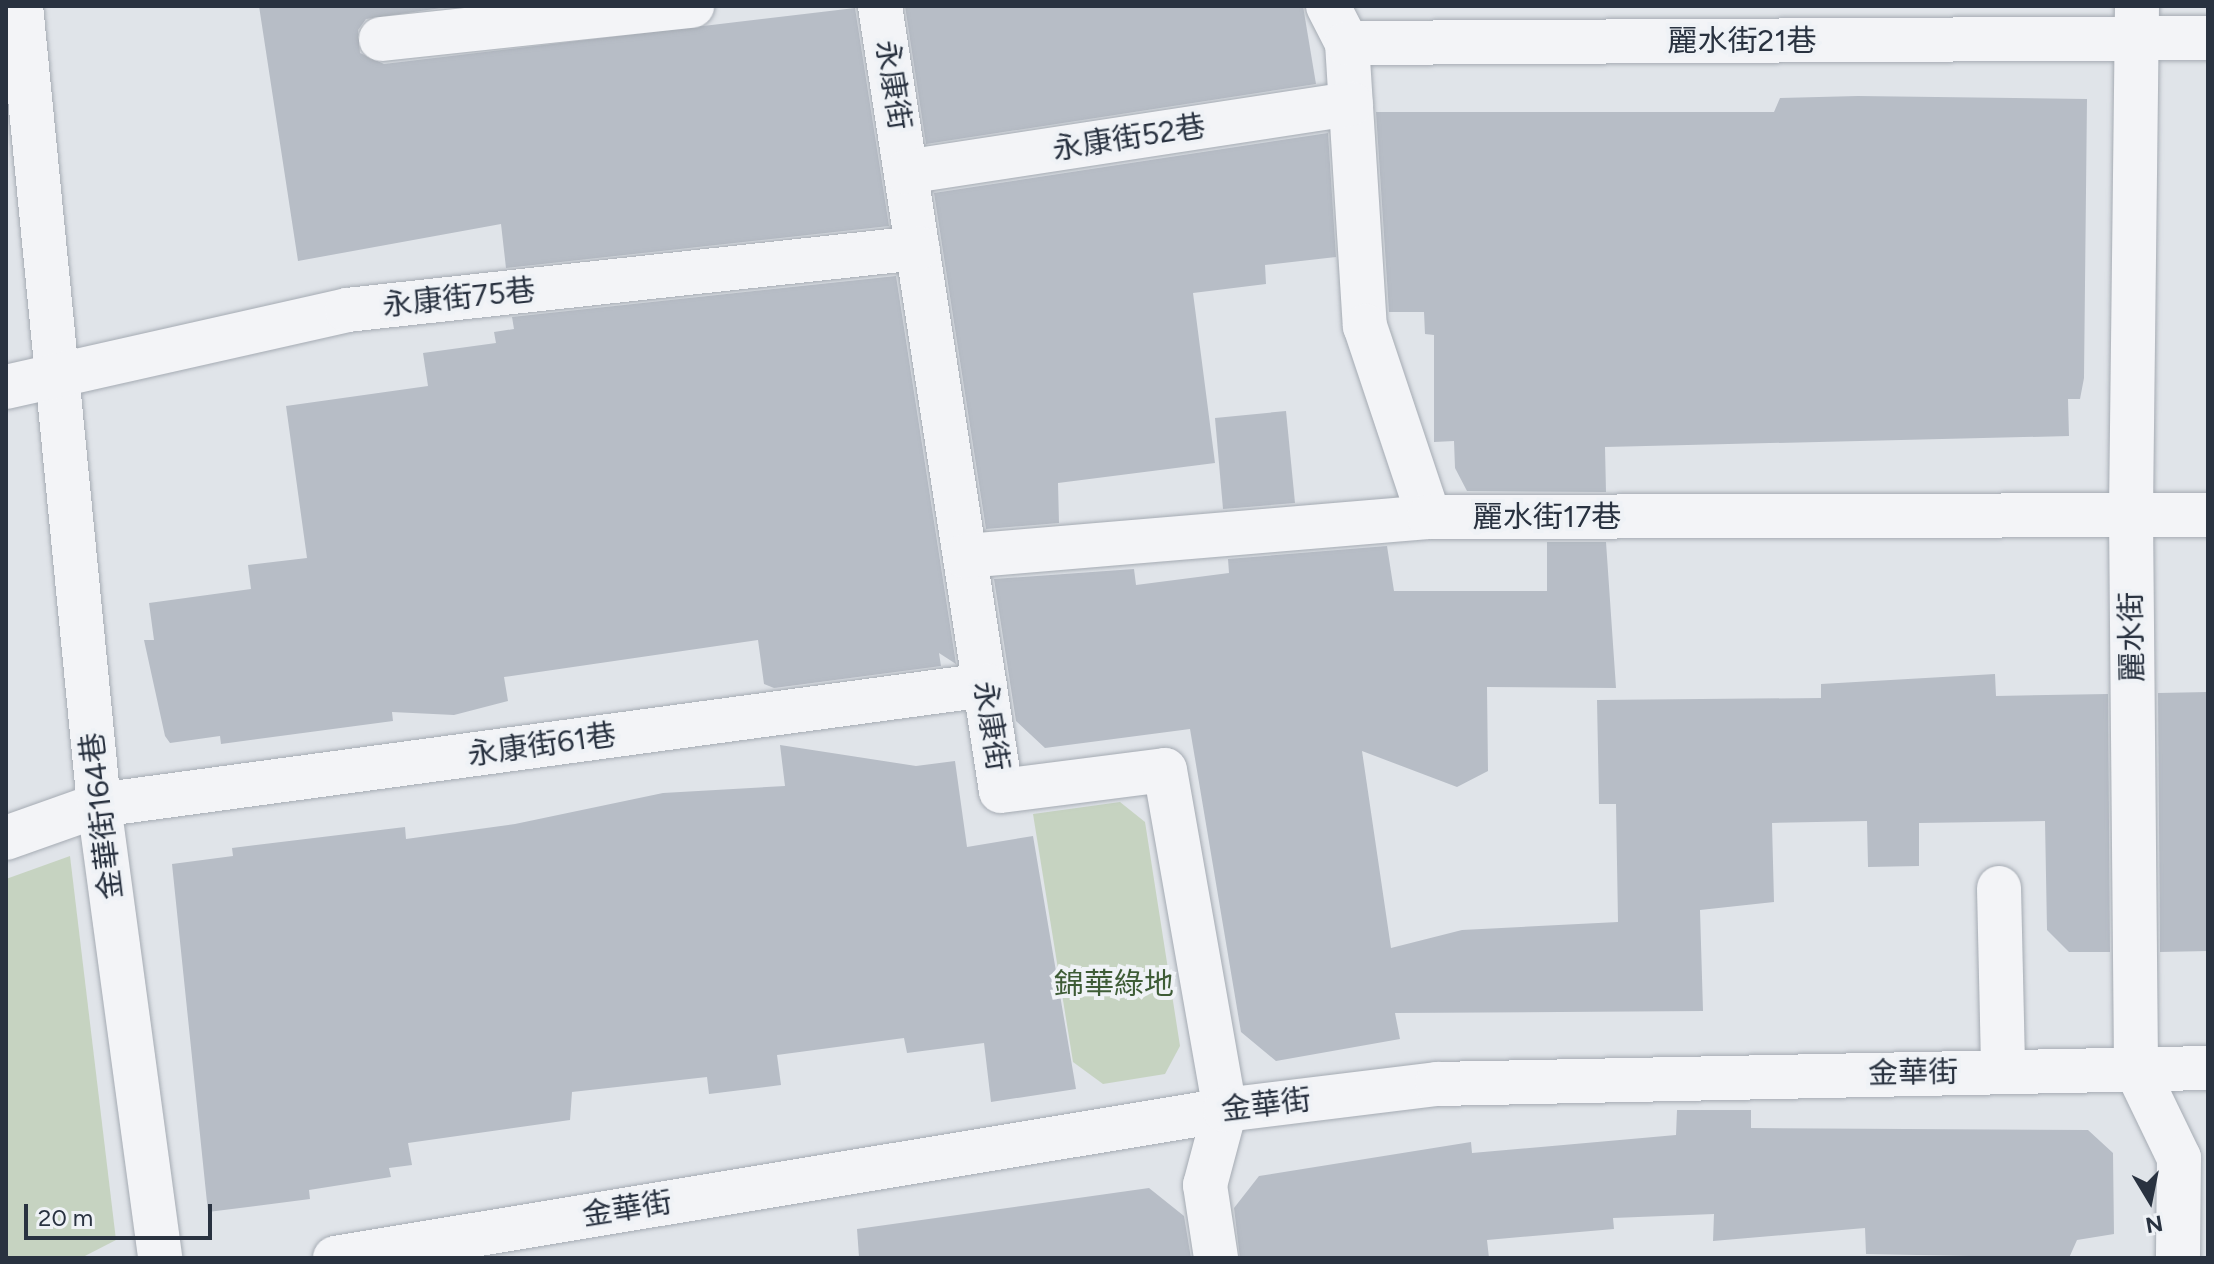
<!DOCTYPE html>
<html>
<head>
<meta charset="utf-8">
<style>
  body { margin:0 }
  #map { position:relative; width:2214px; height:1264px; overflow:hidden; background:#e0e4e9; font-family:Figtree,"Noto Sans TC",sans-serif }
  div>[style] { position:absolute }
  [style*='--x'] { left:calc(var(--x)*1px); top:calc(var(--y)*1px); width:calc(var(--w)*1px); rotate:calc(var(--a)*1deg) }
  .green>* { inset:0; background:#c6d3c1 }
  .building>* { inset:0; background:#b7bdc6 }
  .roads { filter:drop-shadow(0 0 2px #a5abb3) drop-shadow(0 0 2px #a5abb3) }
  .minor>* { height:44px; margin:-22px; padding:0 22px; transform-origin:22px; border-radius:22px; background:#f3f4f7 }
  span { translate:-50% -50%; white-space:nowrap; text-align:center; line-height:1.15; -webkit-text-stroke:8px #eff2f6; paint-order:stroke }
  .street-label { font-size:30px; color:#293240 }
  .park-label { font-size:30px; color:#3e5c36 }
  .frame { position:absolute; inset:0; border:8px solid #293240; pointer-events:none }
  .north { position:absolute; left:2110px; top:1160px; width:80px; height:80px; -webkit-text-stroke:6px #eff2f6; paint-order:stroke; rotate:170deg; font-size:22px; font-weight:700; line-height:32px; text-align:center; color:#293240 }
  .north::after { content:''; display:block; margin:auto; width:28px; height:36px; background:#293240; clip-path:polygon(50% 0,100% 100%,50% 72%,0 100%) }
  .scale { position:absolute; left:24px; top:1204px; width:188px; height:36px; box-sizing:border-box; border:4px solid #293240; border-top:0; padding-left:10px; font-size:24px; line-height:28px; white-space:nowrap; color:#293240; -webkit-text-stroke:6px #eff2f6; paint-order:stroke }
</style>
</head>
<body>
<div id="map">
  <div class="green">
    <div style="clip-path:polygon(1120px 802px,1145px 822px,1180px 1046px,1165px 1074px,1103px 1084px,1073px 1062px,1033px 814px)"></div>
    <div style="clip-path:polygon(70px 856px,116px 1240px,81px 1258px,6px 1258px,6px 879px)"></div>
  </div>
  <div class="building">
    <div style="clip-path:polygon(259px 6px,455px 6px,366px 19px,358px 30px,360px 53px,384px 64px,855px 8px,889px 226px,506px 268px,501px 224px,298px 261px)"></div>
    <div style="clip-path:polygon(905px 6px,1303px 6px,1316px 84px,926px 144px)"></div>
    <div style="clip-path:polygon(1858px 96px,2087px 99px,2084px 378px,2080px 399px,2068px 399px,2069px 436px,1605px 447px,1606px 492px,1467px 491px,1455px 468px,1454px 441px,1434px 442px,1434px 335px,1425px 334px,1424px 312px,1389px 312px,1376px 112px,1774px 112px,1780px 98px)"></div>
    <div style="clip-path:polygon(1328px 133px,1336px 257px,1265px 265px,1266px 284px,1193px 293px,1215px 463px,1058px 483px,1059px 523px,986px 529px,934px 193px)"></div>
    <div style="clip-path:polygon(896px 276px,956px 664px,939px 653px,941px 666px,774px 688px,764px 684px,758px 640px,504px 677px,508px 701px,454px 715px,392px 712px,393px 721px,221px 744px,220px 736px,170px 743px,165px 736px,144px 640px,154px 640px,149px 603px,251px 589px,248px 565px,307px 558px,286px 406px,428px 386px,423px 353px,496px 343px,494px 332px,514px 329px,512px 317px)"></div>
    <div style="clip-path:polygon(1286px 411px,1295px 503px,1223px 509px,1215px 418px)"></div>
    <div style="clip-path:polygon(1547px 542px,1606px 542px,1616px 688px,1487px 687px,1488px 771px,1457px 787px,1362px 751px,1391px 948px,1462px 930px,1618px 922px,1616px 804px,1599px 804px,1597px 700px,1821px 698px,1821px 684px,1995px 674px,1996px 696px,2108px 694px,2110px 952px,2069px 952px,2047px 930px,2045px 821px,1919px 823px,1919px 866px,1868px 867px,1867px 821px,1772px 823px,1774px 902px,1700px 910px,1703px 1011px,1395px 1013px,1400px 1039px,1276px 1061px,1241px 1032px,1190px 729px,1045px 748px,1016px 721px,994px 579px,1134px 569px,1136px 585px,1229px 573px,1228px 559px,1387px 546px,1394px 591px,1547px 591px)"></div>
    <div style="clip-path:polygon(2208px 692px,2208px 951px,2160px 952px,2158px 693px)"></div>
    <div style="clip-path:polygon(780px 745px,916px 766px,955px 761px,967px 847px,1033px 836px,1076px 1089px,991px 1102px,984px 1043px,907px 1053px,904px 1038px,777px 1055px,781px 1085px,709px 1094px,707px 1077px,572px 1092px,570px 1120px,408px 1143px,412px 1165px,389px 1168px,391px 1177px,309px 1190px,310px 1199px,208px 1212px,172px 864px,233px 856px,232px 848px,405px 827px,406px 839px,515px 824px,663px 793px,785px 786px)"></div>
    <div style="clip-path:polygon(1677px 1110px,1751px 1110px,1751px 1128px,2088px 1130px,2113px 1153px,2114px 1234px,2077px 1240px,2069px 1258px,1866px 1254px,1865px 1228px,1713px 1241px,1714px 1214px,1613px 1218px,1614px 1229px,1487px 1240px,1489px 1258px,1240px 1258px,1234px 1208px,1259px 1176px,1471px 1142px,1472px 1153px,1676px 1135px)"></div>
    <div style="clip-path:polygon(1149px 1188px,1184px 1216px,1191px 1258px,859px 1257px,857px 1229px)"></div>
  </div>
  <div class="roads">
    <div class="minor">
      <div style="--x:21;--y:6;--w:803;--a:84.42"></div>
      <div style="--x:99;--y:805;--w:457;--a:82.3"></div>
      <div style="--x:880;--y:6;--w:794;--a:81.24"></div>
      <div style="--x:1001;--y:791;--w:165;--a:-7.3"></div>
      <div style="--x:1165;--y:770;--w:345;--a:80"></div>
      <div style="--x:1225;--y:1110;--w:78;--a:104.9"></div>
      <div style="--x:1205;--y:1185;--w:74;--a:81.4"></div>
      <div style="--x:1328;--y:6;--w:42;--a:62.8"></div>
      <div style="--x:1347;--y:43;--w:284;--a:86.4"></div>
      <div style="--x:1365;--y:326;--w:201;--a:71.5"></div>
      <div style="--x:2137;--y:6;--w:509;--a:90.68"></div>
      <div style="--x:2131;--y:515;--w:554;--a:89.48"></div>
      <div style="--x:2136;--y:1069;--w:99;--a:64.2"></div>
      <div style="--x:2179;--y:1158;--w:100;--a:90.6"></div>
      <div style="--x:381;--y:39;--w:313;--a:-6.1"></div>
      <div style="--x:1347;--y:43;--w:861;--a:-0.33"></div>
      <div style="--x:906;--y:172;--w:450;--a:-8.7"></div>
      <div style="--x:6;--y:387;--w:350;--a:-12.7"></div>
      <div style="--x:347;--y:310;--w:574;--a:-6.2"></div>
      <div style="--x:965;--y:556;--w:466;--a:-4.8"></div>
      <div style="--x:1429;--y:517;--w:779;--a:-0.15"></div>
      <div style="--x:6;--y:838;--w:99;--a:-19.5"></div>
      <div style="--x:99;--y:805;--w:894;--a:-7.71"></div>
      <div style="--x:1999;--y:888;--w:183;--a:88.7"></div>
      <div style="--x:335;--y:1258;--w:902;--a:-9.44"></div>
      <div style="--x:1225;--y:1110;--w:214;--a:-7"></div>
      <div style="--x:1437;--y:1084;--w:771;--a:-1.19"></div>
    </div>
  </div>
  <div class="street-label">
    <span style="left:1742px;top:41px">麗水街21巷</span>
    <span style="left:893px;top:85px;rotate:81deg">永康街</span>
    <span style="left:1129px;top:138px;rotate:-9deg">永康街52巷</span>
    <span style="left:459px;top:298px;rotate:-6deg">永康街75巷</span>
    <span style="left:1547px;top:517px">麗水街17巷</span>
    <span style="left:2132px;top:637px;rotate:-91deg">麗水街</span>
    <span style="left:991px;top:726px;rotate:81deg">永康街</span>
    <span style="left:542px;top:745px;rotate:-8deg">永康街61巷</span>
    <span style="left:102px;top:816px;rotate:-97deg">金華街164巷</span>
    <span style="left:1913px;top:1073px;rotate:-1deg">金華街</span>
    <span style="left:1266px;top:1105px;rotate:-7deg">金華街</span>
    <span style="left:627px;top:1209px;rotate:-9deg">金華街</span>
  </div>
  <div class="park-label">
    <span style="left:1114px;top:984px">錦華綠地</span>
  </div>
  <div class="frame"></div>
  <div class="north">N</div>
  <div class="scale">20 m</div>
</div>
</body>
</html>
